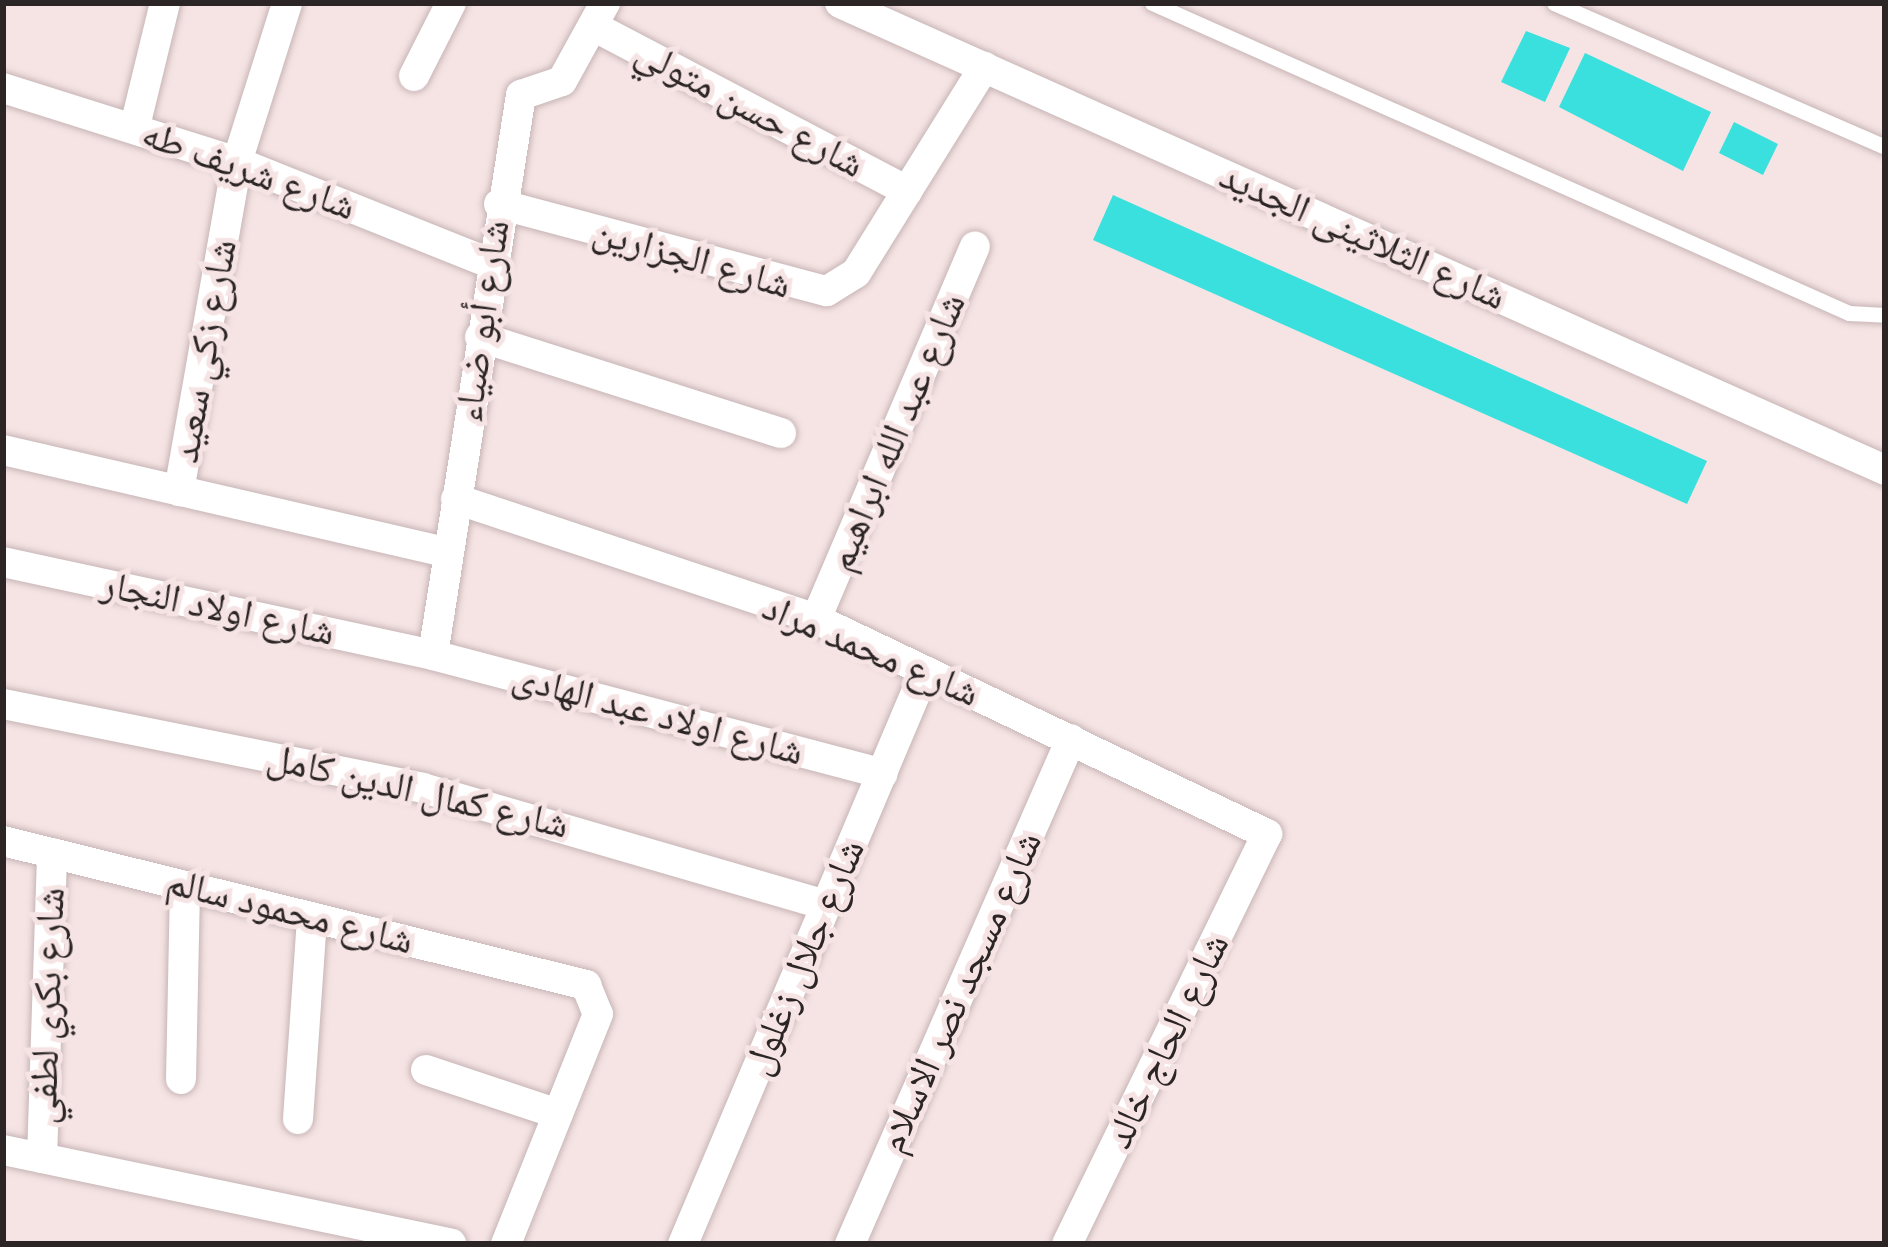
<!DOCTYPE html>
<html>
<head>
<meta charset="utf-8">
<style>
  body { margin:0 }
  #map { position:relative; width:1888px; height:1247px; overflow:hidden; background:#f6e4e4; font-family:"Times New Roman","Noto Naskh Arabic",serif }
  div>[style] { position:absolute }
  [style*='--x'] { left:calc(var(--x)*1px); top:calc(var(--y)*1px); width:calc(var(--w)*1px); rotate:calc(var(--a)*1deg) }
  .building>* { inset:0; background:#3ae0dd }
  .roads { filter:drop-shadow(0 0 3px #c7b5b6) drop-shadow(0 0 3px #c7b5b6) }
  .service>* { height:15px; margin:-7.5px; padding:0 7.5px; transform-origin:7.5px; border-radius:7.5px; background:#fff }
  .minor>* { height:30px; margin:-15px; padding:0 15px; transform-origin:15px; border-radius:15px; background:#fff }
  span { translate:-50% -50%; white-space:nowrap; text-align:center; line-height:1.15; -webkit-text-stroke:10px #f6e4e4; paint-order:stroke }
  .street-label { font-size:39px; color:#2c2525 }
  .frame { position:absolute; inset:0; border:6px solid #2c2525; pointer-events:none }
</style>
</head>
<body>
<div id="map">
  <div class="building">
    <div style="clip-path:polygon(1526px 31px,1570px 48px,1545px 102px,1501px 82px)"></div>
    <div style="clip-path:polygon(1585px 53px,1711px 112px,1683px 171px,1559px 107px)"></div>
    <div style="clip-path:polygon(1734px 122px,1778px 144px,1763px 175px,1719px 153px)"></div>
    <div style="clip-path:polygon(1113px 195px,1707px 461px,1687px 504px,1093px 240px)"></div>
  </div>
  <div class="roads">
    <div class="service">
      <div style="--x:1152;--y:3;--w:763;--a:23.98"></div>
      <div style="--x:1849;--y:313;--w:36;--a:3"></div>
      <div style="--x:1554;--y:3;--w:361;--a:23.5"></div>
    </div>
    <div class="minor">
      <div style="--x:840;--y:3;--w:1145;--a:24.08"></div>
      <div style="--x:593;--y:26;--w:355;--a:27.7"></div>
      <div style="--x:414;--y:76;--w:82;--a:-63.1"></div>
      <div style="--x:3;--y:88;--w:245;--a:17.5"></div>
      <div style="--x:237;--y:162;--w:272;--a:21.8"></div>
      <div style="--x:135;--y:126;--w:127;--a:-76.3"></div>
      <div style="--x:499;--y:204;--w:339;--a:14.9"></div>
      <div style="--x:827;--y:291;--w:34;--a:-32"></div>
      <div style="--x:856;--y:273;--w:243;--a:-58.1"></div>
      <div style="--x:480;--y:337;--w:316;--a:17.7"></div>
      <div style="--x:3;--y:450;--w:457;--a:13"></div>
      <div style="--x:179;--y:491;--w:334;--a:-80"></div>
      <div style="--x:237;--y:162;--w:167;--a:-72.5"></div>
      <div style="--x:456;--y:499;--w:379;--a:18.4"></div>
      <div style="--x:816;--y:619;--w:500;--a:25.5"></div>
      <div style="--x:1267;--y:834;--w:456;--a:116"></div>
      <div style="--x:3;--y:562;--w:440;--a:12.2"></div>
      <div style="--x:433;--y:655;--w:465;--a:14.8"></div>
      <div style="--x:816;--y:619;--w:405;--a:-66.9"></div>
      <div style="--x:433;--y:655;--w:567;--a:-81.07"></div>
      <div style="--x:521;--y:95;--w:43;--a:-18.9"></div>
      <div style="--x:562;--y:81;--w:89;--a:-61.1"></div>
      <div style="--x:3;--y:704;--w:428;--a:11.3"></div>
      <div style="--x:423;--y:788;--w:420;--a:16.2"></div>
      <div style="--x:3;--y:841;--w:601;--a:13.87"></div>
      <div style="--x:586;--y:985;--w:31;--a:68"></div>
      <div style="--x:598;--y:1014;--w:248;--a:111.8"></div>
      <div style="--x:426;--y:1070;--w:139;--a:18.4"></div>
      <div style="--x:181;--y:1079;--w:193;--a:-88.8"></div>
      <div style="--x:298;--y:1119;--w:202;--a:-86"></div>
      <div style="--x:3;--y:1150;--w:458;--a:11.8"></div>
      <div style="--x:42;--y:1158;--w:305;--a:-88.1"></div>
      <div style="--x:683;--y:1244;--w:622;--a:-67.1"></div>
      <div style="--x:850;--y:1244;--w:551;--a:-66.36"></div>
    </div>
  </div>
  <div class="street-label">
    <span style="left:750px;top:108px;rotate:28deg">شارع حسن متولي</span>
    <span style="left:249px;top:170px;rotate:20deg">شارع شريف طه</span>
    <span style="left:1363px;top:236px;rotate:24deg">شارع الثلاثينى الجديد</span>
    <span style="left:692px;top:258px;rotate:16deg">شارع الجزارين</span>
    <span style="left:482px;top:321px;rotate:-82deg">شارع أبو ضياء</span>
    <span style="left:204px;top:351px;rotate:-80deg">شارع زكي سعيد</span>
    <span style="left:896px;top:432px;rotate:-67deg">شارع عبد الله ابراهيم</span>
    <span style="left:218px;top:608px;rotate:12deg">شارع اولاد النجار</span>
    <span style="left:871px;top:650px;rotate:23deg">شارع محمد مراد</span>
    <span style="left:658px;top:714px;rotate:15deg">شارع اولاد عبد الهادى</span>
    <span style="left:418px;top:791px;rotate:13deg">شارع كمال الدين كامل</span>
    <span style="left:290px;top:911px;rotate:14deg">شارع محمود سالم</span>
    <span style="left:804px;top:957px;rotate:-67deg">شارع جلال زغلول</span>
    <span style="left:960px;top:992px;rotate:-66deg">شارع مسجد نصر الاسلام</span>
    <span style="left:47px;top:1006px;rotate:-88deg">شارع بكري لطفي</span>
    <span style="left:1167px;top:1041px;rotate:-64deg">شارع الحاج خالد</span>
  </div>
  <div class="frame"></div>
</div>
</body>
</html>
